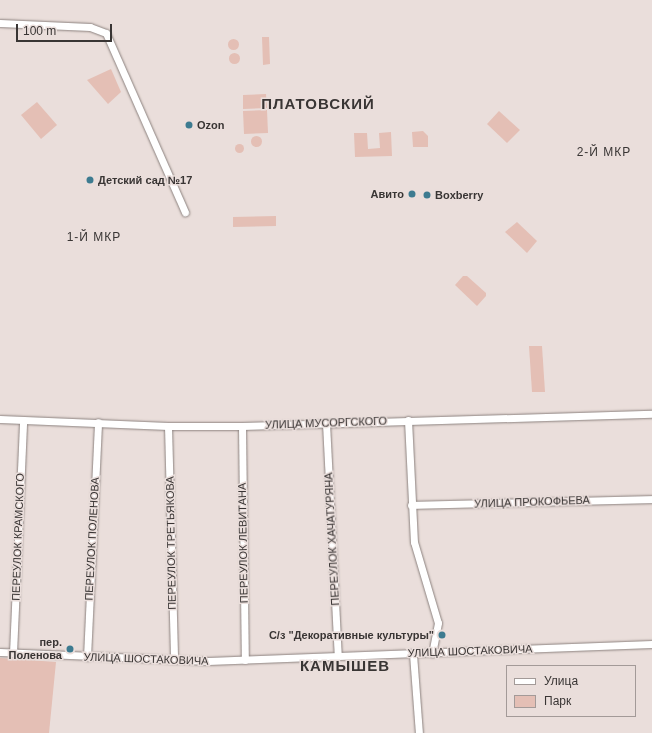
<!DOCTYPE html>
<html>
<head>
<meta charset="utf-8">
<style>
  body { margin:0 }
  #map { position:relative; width:652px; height:733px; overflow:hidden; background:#eadedb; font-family:Helvetica,sans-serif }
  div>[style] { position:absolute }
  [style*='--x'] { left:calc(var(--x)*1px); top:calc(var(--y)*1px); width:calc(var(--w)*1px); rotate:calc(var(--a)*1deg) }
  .green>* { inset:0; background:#e4bfb5 }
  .round { border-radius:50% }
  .roads { filter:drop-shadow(0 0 1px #8c827f) drop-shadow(0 0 1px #8c827f) }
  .minor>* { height:7px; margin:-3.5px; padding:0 3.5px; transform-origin:3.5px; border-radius:3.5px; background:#fff }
  .dots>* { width:11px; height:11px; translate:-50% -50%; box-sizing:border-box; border:2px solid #eadedb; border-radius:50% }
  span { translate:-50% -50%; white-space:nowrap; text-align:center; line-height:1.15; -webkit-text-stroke:3px #eadedb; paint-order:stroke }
  .poi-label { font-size:11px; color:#393534; font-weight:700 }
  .left { translate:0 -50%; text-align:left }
  .right { translate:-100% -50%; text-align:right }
  .street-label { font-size:11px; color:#393534 }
  .neighbourhood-label { font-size:12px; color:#393534; letter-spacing:1px }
  .district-label { font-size:15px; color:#393534; font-weight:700; letter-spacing:1px }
  .legend { position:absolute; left:506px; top:665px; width:130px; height:52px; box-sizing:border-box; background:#eadedb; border:1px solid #a39a98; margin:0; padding:5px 7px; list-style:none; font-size:12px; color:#393534 }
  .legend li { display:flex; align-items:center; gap:8px; height:20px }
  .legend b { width:20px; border:1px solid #a39a98 }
  .scale { position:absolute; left:16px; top:24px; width:96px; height:18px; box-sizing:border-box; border:2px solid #393534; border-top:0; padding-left:5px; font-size:12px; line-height:14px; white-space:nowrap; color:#393534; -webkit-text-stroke:3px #eadedb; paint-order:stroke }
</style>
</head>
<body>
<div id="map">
  <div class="green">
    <div style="clip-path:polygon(262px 37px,269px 37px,270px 64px,263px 65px)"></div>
    <div class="round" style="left:227.5px;top:38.5px;width:11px;height:11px"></div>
    <div class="round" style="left:228.5px;top:52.5px;width:11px;height:11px"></div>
    <div style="clip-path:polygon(111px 69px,121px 92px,108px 104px,87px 80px)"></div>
    <div style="clip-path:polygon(266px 94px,267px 108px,243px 109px,243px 95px)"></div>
    <div style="clip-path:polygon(37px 102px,57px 125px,41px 139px,21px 115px)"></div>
    <div style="clip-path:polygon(267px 110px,268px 133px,244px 134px,243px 111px)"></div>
    <div style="clip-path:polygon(499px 111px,520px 130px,507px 143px,487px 124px)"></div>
    <div style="clip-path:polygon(423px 131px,428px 136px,428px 147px,413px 147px,412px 132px)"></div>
    <div style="clip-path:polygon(391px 132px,392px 156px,355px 157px,354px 133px,367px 133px,368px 149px,380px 148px,379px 133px)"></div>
    <div class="round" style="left:250.5px;top:135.5px;width:11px;height:11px"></div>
    <div class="round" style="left:234.5px;top:143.5px;width:9px;height:9px"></div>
    <div style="clip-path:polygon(276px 216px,276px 226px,233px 227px,233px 217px)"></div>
    <div style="clip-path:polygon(517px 222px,537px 241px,527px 253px,505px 232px)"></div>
    <div style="clip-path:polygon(463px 276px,467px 276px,486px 293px,486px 296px,477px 306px,455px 285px)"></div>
    <div style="clip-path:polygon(529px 346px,542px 346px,545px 392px,532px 392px)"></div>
    <div style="clip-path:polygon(0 658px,56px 662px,49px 733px,0 733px)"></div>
  </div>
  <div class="roads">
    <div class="minor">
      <div style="--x:0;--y:23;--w:90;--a:2.5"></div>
      <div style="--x:90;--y:27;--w:17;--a:21"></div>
      <div style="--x:106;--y:33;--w:196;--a:66.2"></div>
      <div style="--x:0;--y:419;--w:168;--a:2.4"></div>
      <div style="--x:168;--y:426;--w:74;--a:0"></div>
      <div style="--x:242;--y:426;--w:410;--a:-1.7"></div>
      <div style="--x:408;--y:420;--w:122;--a:87.2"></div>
      <div style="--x:414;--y:542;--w:84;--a:73.5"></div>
      <div style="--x:438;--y:623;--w:31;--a:101"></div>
      <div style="--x:326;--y:423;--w:233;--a:87.1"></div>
      <div style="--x:168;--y:426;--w:234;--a:88.5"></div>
      <div style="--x:242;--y:426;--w:234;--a:89.3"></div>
      <div style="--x:411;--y:505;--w:241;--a:-1.4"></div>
      <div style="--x:0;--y:652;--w:208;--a:2.5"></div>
      <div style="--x:208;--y:661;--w:444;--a:-2.2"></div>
      <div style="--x:13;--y:653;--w:233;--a:-87.5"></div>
      <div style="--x:413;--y:654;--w:79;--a:85.7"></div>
      <div style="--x:87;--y:657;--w:235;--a:-87.3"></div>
    </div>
  </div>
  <div class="dots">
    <div style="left:189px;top:125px;background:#3d7b90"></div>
    <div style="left:90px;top:180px;background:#3d7b90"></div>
    <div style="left:412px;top:194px;background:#3d7b90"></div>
    <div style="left:427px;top:195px;background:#3d7b90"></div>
    <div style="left:442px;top:635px;background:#3d7b90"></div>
    <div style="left:70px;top:649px;background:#3d7b90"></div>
  </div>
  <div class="poi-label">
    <span class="left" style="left:197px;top:125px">Ozon</span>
    <span class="left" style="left:98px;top:180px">Детский сад №17</span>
    <span class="right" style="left:404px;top:194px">Авито</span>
    <span class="left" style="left:435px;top:195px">Boxberry</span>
    <span class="right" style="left:434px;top:635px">С/з "Декоративные культуры"</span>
    <span class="right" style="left:62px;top:649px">пер.<br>Поленова</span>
  </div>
  <div class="street-label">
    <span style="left:326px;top:423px;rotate:-2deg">УЛИЦА МУСОРГСКОГО</span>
    <span style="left:532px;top:502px;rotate:-2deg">УЛИЦА ПРОКОФЬЕВА</span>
    <span style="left:18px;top:537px;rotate:-88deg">ПЕРЕУЛОК КРАМСКОГО</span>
    <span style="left:92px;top:539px;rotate:-87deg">ПЕРЕУЛОК ПОЛЕНОВА</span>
    <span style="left:332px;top:539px;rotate:-93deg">ПЕРЕУЛОК ХАЧАТУРЯНА</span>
    <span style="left:171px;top:543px;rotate:-91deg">ПЕРЕУЛОК ТРЕТЬЯКОВА</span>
    <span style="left:243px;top:543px;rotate:-91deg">ПЕРЕУЛОК ЛЕВИТАНА</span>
    <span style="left:470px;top:651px;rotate:-2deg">УЛИЦА ШОСТАКОВИЧА</span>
    <span style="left:146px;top:659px;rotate:2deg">УЛИЦА ШОСТАКОВИЧА</span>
  </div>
  <div class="neighbourhood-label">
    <span style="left:604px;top:153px">2-Й МКР</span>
    <span style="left:94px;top:238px">1-Й МКР</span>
  </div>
  <div class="district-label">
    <span style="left:318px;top:104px">ПЛАТОВСКИЙ</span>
    <span style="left:345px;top:666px">КАМЫШЕВ</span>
  </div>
  <ul class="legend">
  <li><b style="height:5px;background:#fff"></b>Улица</li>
  <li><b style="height:11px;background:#e4bfb5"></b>Парк</li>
  </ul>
  <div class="scale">100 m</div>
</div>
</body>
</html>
